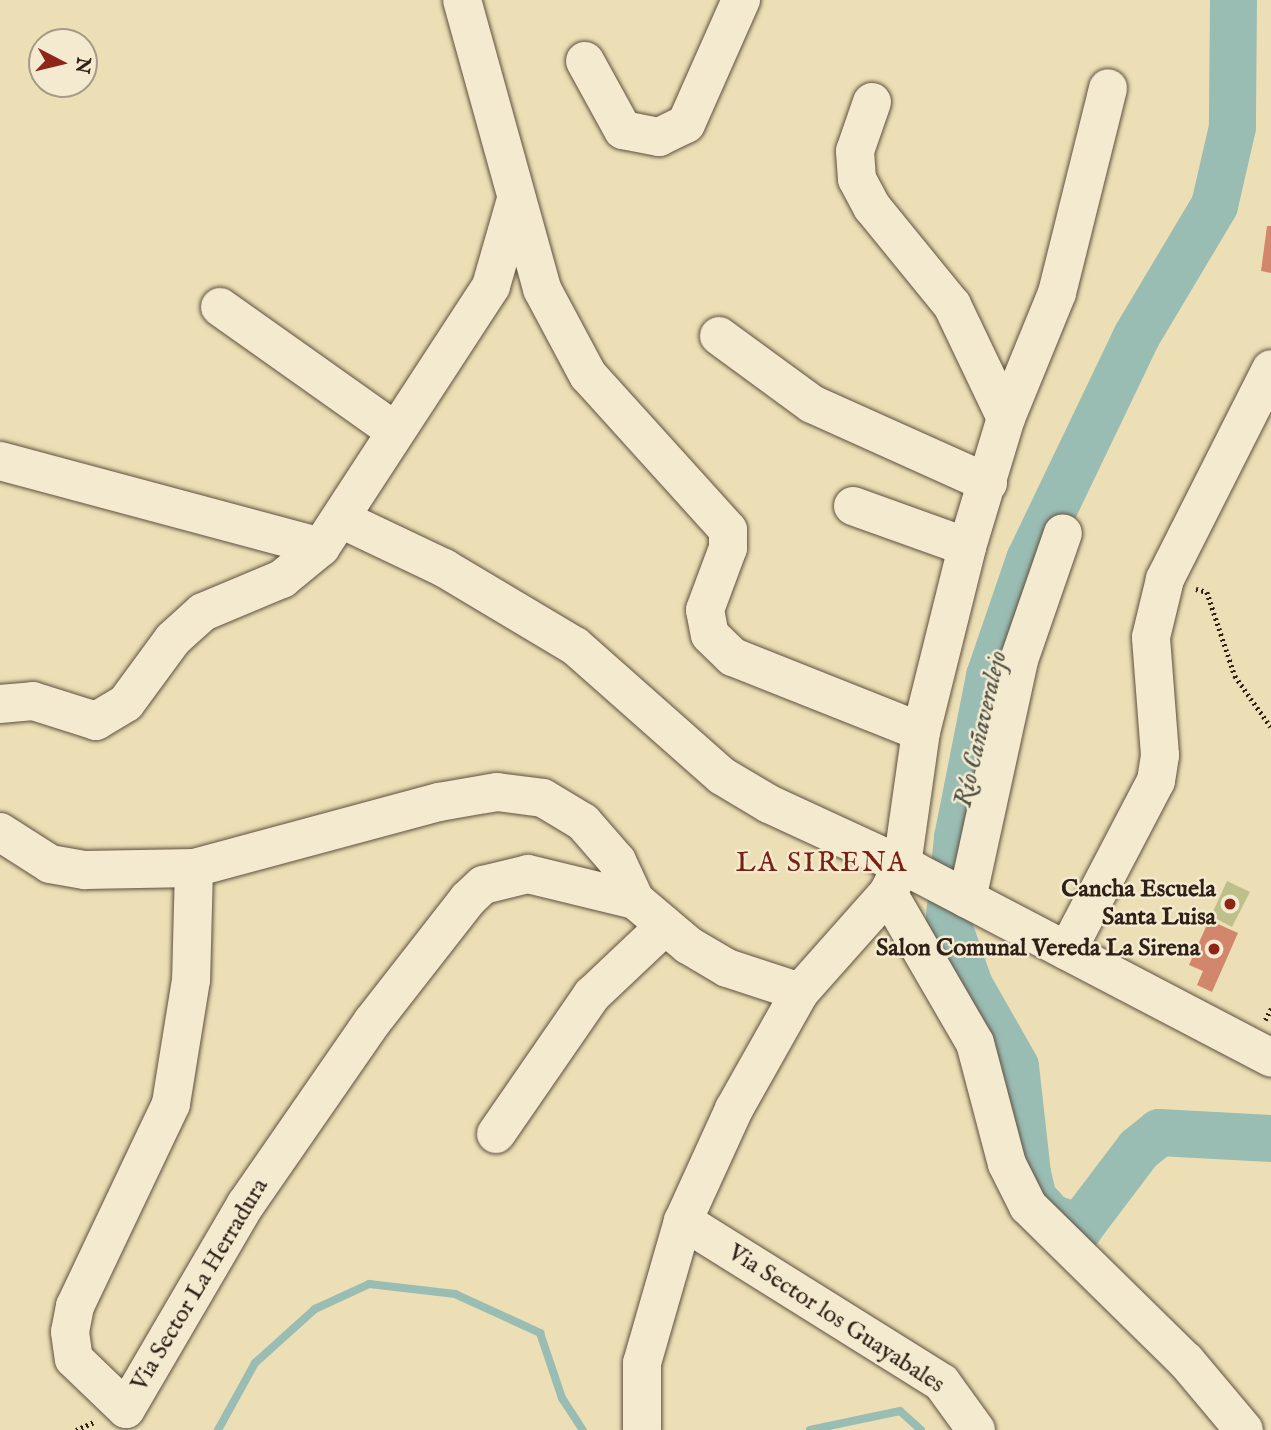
<!DOCTYPE html>
<html>
<head>
<meta charset="utf-8">
<style>
  body { margin:0 }
  #map { position:relative; width:1271px; height:1430px; overflow:hidden; background:#ecdfb5; font-family:"IM FELL English",serif }
  div>[style] { position:absolute }
  [style*='--x'] { left:calc(var(--x)*1px); top:calc(var(--y)*1px); width:calc(var(--w)*1px); rotate:calc(var(--a)*1deg) }
  .green>* { inset:0; background:#bdc08a }
  .stream>* { height:8px; margin:-4px; padding:0 4px; transform-origin:4px; border-radius:4px; background:#99bcb3 }
  .river>* { height:47px; margin:-23.5px; padding:0 23.5px; transform-origin:23.5px; border-radius:23.5px; background:#99bcb3 }
  .building>* { inset:0; background:#d2876d }
  .path>* { height:4.5px; margin-top:-2.25px; transform-origin:0; background:repeating-linear-gradient(90deg,#2f2118 0 2px,transparent 0 5.5px) }
  .roads { filter:drop-shadow(0 0 2px #5e503f) drop-shadow(0 0 2px #5e503f) }
  .minor>* { height:38px; margin:-19px; padding:0 19px; transform-origin:19px; border-radius:19px; background:#f3eacf }
  .dots>* { width:19px; height:19px; translate:-50% -50%; box-sizing:border-box; border:4px solid #f3eacf; border-radius:50% }
  span { translate:-50% -50%; white-space:nowrap; text-align:center; line-height:1.15; -webkit-text-stroke:5px #f3eacf; paint-order:stroke }
  .poi-label { font-size:24px; color:#2f2118; font-weight:700 }
  .right { translate:-100% -50%; text-align:right }
  .street-label { font-size:24px; color:#2f2118 }
  .water-label { font-size:26px; color:#4f5046; font-style:italic }
  .quarter-label { font-size:28px; color:#7a1f14; letter-spacing:2px }
  .north { position:absolute; left:28px; top:28px; width:70px; height:70px; box-sizing:border-box; background:#f3eacf; border:2px solid #a59a86; border-radius:50%; rotate:97deg; font-size:19px; font-weight:700; line-height:28px; text-align:center; color:#2f2118 }
  .north::after { content:''; display:block; margin:auto; width:24px; height:32px; background:#8f2418; clip-path:polygon(50% 0,100% 100%,50% 72%,0 100%) }
</style>
</head>
<body>
<div id="map">
  <div class="green">
    <div style="clip-path:polygon(1227px 881px,1250px 892px,1232px 927px,1211px 916px)"></div>
  </div>
  <div class="stream">
    <div style="--x:218;--y:1430;--w:77;--a:-61.1"></div>
    <div style="--x:255;--y:1363;--w:81;--a:-42"></div>
    <div style="--x:315;--y:1309;--w:60;--a:-24.8"></div>
    <div style="--x:369;--y:1284;--w:87;--a:6.6"></div>
    <div style="--x:455;--y:1294;--w:94;--a:24.6"></div>
    <div style="--x:540;--y:1333;--w:69;--a:71.3"></div>
    <div style="--x:562;--y:1398;--w:38;--a:57"></div>
    <div style="--x:810;--y:1430;--w:92;--a:-11.9"></div>
    <div style="--x:900;--y:1411;--w:28;--a:42"></div>
  </div>
  <div class="river">
    <div style="--x:1233;--y:0;--w:127;--a:90.5"></div>
    <div style="--x:1232;--y:127;--w:80;--a:103"></div>
    <div style="--x:1214;--y:205;--w:152;--a:120.8"></div>
    <div style="--x:1136;--y:336;--w:247;--a:115.6"></div>
    <div style="--x:1029;--y:559;--w:124;--a:108.9"></div>
    <div style="--x:989;--y:676;--w:164;--a:101.2"></div>
    <div style="--x:957;--y:837;--w:88;--a:95.8"></div>
    <div style="--x:948;--y:925;--w:64;--a:70.7"></div>
    <div style="--x:969;--y:985;--w:93;--a:60.4"></div>
    <div style="--x:1015;--y:1066;--w:108;--a:83.6"></div>
    <div style="--x:1027;--y:1173;--w:26;--a:77"></div>
    <div style="--x:1033;--y:1198;--w:25;--a:48"></div>
    <div style="--x:1050;--y:1217;--w:31;--a:19"></div>
    <div style="--x:1079;--y:1227;--w:98;--a:-52.9"></div>
    <div style="--x:1138;--y:1149;--w:27;--a:-39"></div>
    <div style="--x:1159;--y:1132;--w:112;--a:3.1"></div>
  </div>
  <div class="building">
    <div style="clip-path:polygon(1267px 226px,1271px 226px,1271px 273px,1261px 271px)"></div>
    <div style="clip-path:polygon(1209px 920px,1238px 933px,1212px 992px,1197px 985px,1203px 971px,1189px 965px)"></div>
  </div>
  <div class="path">
    <div style="--x:1196;--y:589;--w:11;--a:15"></div>
    <div style="--x:1207;--y:592;--w:89;--a:71.6"></div>
    <div style="--x:1235;--y:676;--w:62;--a:54.8"></div>
    <div style="--x:1265;--y:1020;--w:13;--a:-61"></div>
    <div style="--x:76;--y:1430;--w:20;--a:-24"></div>
  </div>
  <div class="roads">
    <div class="minor">
      <div style="--x:462;--y:0;--w:300;--a:74.5"></div>
      <div style="--x:542;--y:289;--w:98;--a:61.9"></div>
      <div style="--x:588;--y:375;--w:209;--a:47.9"></div>
      <div style="--x:728;--y:530;--w:18;--a:90"></div>
      <div style="--x:728;--y:548;--w:66;--a:110.4"></div>
      <div style="--x:705;--y:610;--w:25;--a:79"></div>
      <div style="--x:710;--y:635;--w:32;--a:44"></div>
      <div style="--x:733;--y:657;--w:202;--a:21.7"></div>
      <div style="--x:585;--y:61;--w:79;--a:61.2"></div>
      <div style="--x:623;--y:130;--w:37;--a:11"></div>
      <div style="--x:659;--y:137;--w:30;--a:-26"></div>
      <div style="--x:686;--y:124;--w:136;--a:-66.1"></div>
      <div style="--x:872;--y:102;--w:52;--a:109.1"></div>
      <div style="--x:855;--y:151;--w:28;--a:86"></div>
      <div style="--x:857;--y:179;--w:32;--a:62"></div>
      <div style="--x:872;--y:207;--w:127;--a:50.8"></div>
      <div style="--x:952;--y:305;--w:125;--a:64.5"></div>
      <div style="--x:220;--y:307;--w:211;--a:35.3"></div>
      <div style="--x:719;--y:336;--w:115;--a:36.2"></div>
      <div style="--x:812;--y:404;--w:193;--a:24.2"></div>
      <div style="--x:0;--y:461;--w:332;--a:15"></div>
      <div style="--x:853;--y:506;--w:121;--a:19.8"></div>
      <div style="--x:341;--y:519;--w:114;--a:25.4"></div>
      <div style="--x:444;--y:568;--w:152;--a:30.8"></div>
      <div style="--x:575;--y:646;--w:196;--a:41.5"></div>
      <div style="--x:722;--y:776;--w:55;--a:30.8"></div>
      <div style="--x:769;--y:804;--w:160;--a:24.8"></div>
      <div style="--x:914;--y:871;--w:403;--a:27.6"></div>
      <div style="--x:0;--y:704;--w:33;--a:-5"></div>
      <div style="--x:33;--y:701;--w:66;--a:17.6"></div>
      <div style="--x:96;--y:721;--w:35;--a:-31"></div>
      <div style="--x:126;--y:703;--w:79;--a:-53.7"></div>
      <div style="--x:173;--y:639;--w:40;--a:-42"></div>
      <div style="--x:203;--y:612;--w:86;--a:-22.7"></div>
      <div style="--x:282;--y:579;--w:50;--a:-39.4"></div>
      <div style="--x:321;--y:547;--w:311;--a:-56.9"></div>
      <div style="--x:491;--y:286;--w:86;--a:-73.9"></div>
      <div style="--x:0;--y:832;--w:59;--a:32.6"></div>
      <div style="--x:50;--y:864;--w:36;--a:10"></div>
      <div style="--x:85;--y:870;--w:109;--a:-1.1"></div>
      <div style="--x:194;--y:868;--w:254;--a:-15.1"></div>
      <div style="--x:439;--y:802;--w:59;--a:-9.8"></div>
      <div style="--x:497;--y:792;--w:46;--a:7.4"></div>
      <div style="--x:543;--y:798;--w:47;--a:31"></div>
      <div style="--x:583;--y:822;--w:52;--a:48.9"></div>
      <div style="--x:617;--y:861;--w:43;--a:65.2"></div>
      <div style="--x:635;--y:900;--w:70;--a:40.3"></div>
      <div style="--x:688;--y:945;--w:45;--a:30.5"></div>
      <div style="--x:727;--y:968;--w:77;--a:18.2"></div>
      <div style="--x:800;--y:992;--w:132;--a:-48.4"></div>
      <div style="--x:888;--y:893;--w:31;--a:-63"></div>
      <div style="--x:902;--y:865;--w:134;--a:-81.9"></div>
      <div style="--x:921;--y:732;--w:191;--a:-76"></div>
      <div style="--x:967;--y:547;--w:135;--a:-73.2"></div>
      <div style="--x:1006;--y:418;--w:135;--a:-67.8"></div>
      <div style="--x:1057;--y:293;--w:211;--a:-76"></div>
      <div style="--x:194;--y:868;--w:112;--a:91.5"></div>
      <div style="--x:191;--y:980;--w:126;--a:99.2"></div>
      <div style="--x:171;--y:1104;--w:224;--a:115.4"></div>
      <div style="--x:75;--y:1306;--w:26;--a:101"></div>
      <div style="--x:70;--y:1332;--w:27;--a:82"></div>
      <div style="--x:74;--y:1359;--w:72;--a:43.9"></div>
      <div style="--x:126;--y:1409;--w:238;--a:-59.7"></div>
      <div style="--x:246;--y:1204;--w:221;--a:-55.3"></div>
      <div style="--x:372;--y:1022;--w:156;--a:-52"></div>
      <div style="--x:468;--y:899;--w:21;--a:-43"></div>
      <div style="--x:483;--y:885;--w:46;--a:-13.7"></div>
      <div style="--x:528;--y:874;--w:110;--a:13.7"></div>
      <div style="--x:888;--y:893;--w:173;--a:59.9"></div>
      <div style="--x:975;--y:1043;--w:125;--a:75.2"></div>
      <div style="--x:1007;--y:1164;--w:47;--a:63.4"></div>
      <div style="--x:1028;--y:1206;--w:221;--a:44.5"></div>
      <div style="--x:1186;--y:1361;--w:90;--a:50"></div>
      <div style="--x:967;--y:899;--w:245;--a:-77.7"></div>
      <div style="--x:1019;--y:660;--w:134;--a:-70.9"></div>
      <div style="--x:1067;--y:951;--w:192;--a:-62.4"></div>
      <div style="--x:1156;--y:781;--w:26;--a:-81"></div>
      <div style="--x:1160;--y:755;--w:118;--a:-94.4"></div>
      <div style="--x:1151;--y:637;--w:60;--a:-76.4"></div>
      <div style="--x:1165;--y:579;--w:235;--a:-63.2"></div>
      <div style="--x:496;--y:1134;--w:169;--a:-55.4"></div>
      <div style="--x:592;--y:995;--w:100;--a:-43.4"></div>
      <div style="--x:683;--y:1221;--w:305;--a:32"></div>
      <div style="--x:942;--y:1383;--w:58;--a:54.1"></div>
      <div style="--x:642;--y:1430;--w:67;--a:-90"></div>
      <div style="--x:642;--y:1363;--w:148;--a:-73.9"></div>
      <div style="--x:683;--y:1221;--w:123;--a:-65.5"></div>
      <div style="--x:734;--y:1109;--w:134;--a:-60.6"></div>
    </div>
  </div>
  <div class="dots">
    <div style="left:1230px;top:904px;background:#8f2418"></div>
    <div style="left:1214px;top:949px;background:#8f2418"></div>
  </div>
  <div class="poi-label">
    <span class="right" style="left:1216px;top:904px">Cancha Escuela<br>Santa Luisa</span>
    <span class="right" style="left:1200px;top:949px">Salon Comunal Vereda La Sirena</span>
  </div>
  <div class="street-label">
    <span style="left:200px;top:1285px;rotate:-59deg">Via Sector La Herradura</span>
    <span style="left:836px;top:1319px;rotate:33deg">Via Sector los Guayabales</span>
  </div>
  <div class="water-label">
    <span style="left:981px;top:729px;rotate:-77deg">Río Cañaveralejo</span>
  </div>
  <div class="quarter-label">
    <span style="left:822px;top:864px">LA SIRENA</span>
  </div>
  <div class="north">N</div>
</div>
</body>
</html>
